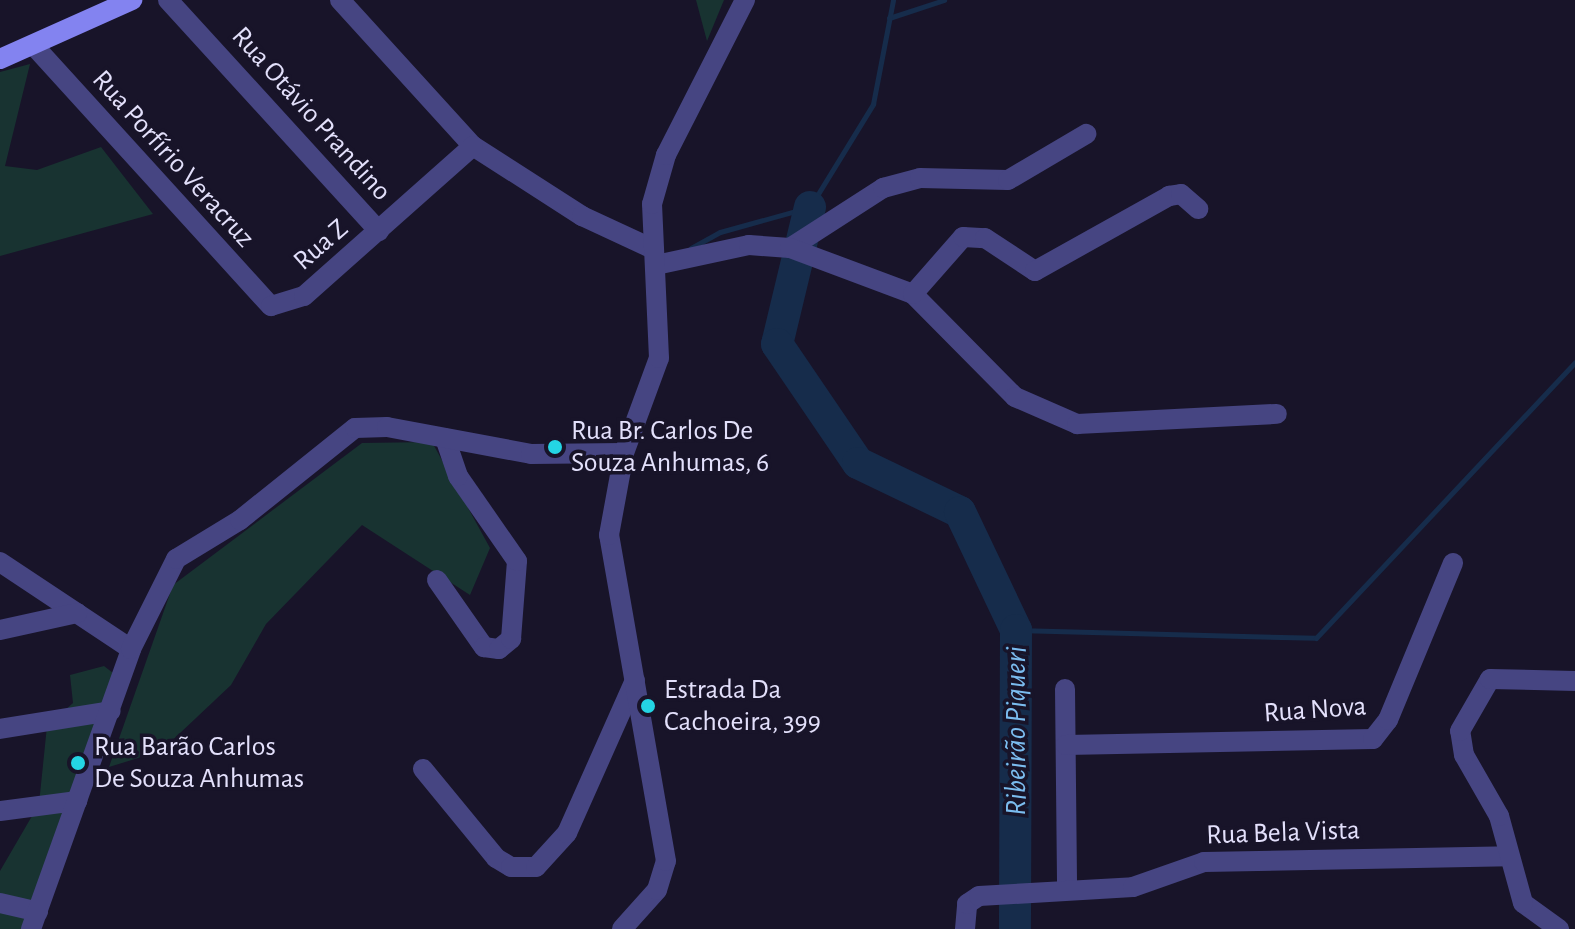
<!DOCTYPE html>
<html>
<head>
<meta charset="utf-8">
<style>
  body { margin:0 }
  #map { position:relative; width:1575px; height:929px; overflow:hidden; background:#181429; font-family:"Alegreya Sans",sans-serif }
  div>[style] { position:absolute }
  [style*='--x'] { left:calc(var(--x)*1px); top:calc(var(--y)*1px); width:calc(var(--w)*1px); rotate:calc(var(--a)*1deg) }
  .green>* { inset:0; background:#183331 }
  .stream>* { height:5px; margin:-2.5px; padding:0 2.5px; transform-origin:2.5px; border-radius:2.5px; background:#162c4b }
  .river>* { height:32px; margin:-16px; padding:0 16px; transform-origin:16px; border-radius:16px; background:#162c4b }
  .minor>* { height:20px; margin:-10px; padding:0 10px; transform-origin:10px; border-radius:10px; background:#464582 }
  .secondary>* { height:20px; margin:-10px; padding:0 10px; transform-origin:10px; border-radius:10px; background:#8383f0 }
  .dots>* { width:22px; height:22px; translate:-50% -50%; box-sizing:border-box; border:4px solid #181429; border-radius:50% }
  span { translate:-50% -50%; white-space:nowrap; text-align:center; line-height:1.15; -webkit-text-stroke:7px #181429; paint-order:stroke }
  .street-label { font-size:28px; color:#e3e0fb }
  .poi-label { font-size:28px; color:#e3e0fb }
  .left { translate:0 -50%; text-align:left }
  .water-label { font-size:30px; color:#7bbcef; font-style:italic }
</style>
</head>
<body>
<div id="map">
  <div class="green">
    <div style="clip-path:polygon(696px 0,724px 0,707px 41px)"></div>
    <div style="clip-path:polygon(30px 64px,5px 166px,37px 170px,101px 147px,153px 214px,0 256px,0 72px)"></div>
    <div style="clip-path:polygon(432px 442px,490px 548px,470px 595px,362px 525px,266px 624px,231px 685px,161px 751px,109px 767px,173px 585px,362px 443px)"></div>
    <div style="clip-path:polygon(104px 666px,113px 673px,26px 929px,0 929px,0 871px,39px 804px,47px 726px,73px 703px,70px 675px)"></div>
  </div>
  <div class="stream">
    <div style="--x:889;--y:18;--w:58;--a:-18.1"></div>
    <div style="--x:691;--y:248;--w:33;--a:-29"></div>
    <div style="--x:720;--y:232;--w:93;--a:-15.5"></div>
    <div style="--x:810;--y:207;--w:121;--a:-58.5"></div>
    <div style="--x:873;--y:104;--w:106;--a:-79.1"></div>
    <div style="--x:1016;--y:630;--w:300;--a:1.5"></div>
    <div style="--x:1316;--y:638;--w:378;--a:-46.8"></div>
  </div>
  <div class="river">
    <div style="--x:810;--y:207;--w:141;--a:103.5"></div>
    <div style="--x:777;--y:344;--w:144;--a:55.8"></div>
    <div style="--x:858;--y:463;--w:113;--a:25.7"></div>
    <div style="--x:960;--y:512;--w:131;--a:64.6"></div>
    <div style="--x:1016;--y:630;--w:299;--a:90.2"></div>
  </div>
  <div class="minor">
    <div style="--x:168;--y:0;--w:313;--a:47.6"></div>
    <div style="--x:340;--y:0;--w:197;--a:47.7"></div>
    <div style="--x:473;--y:146;--w:130;--a:32.7"></div>
    <div style="--x:582;--y:216;--w:78;--a:24.9"></div>
    <div style="--x:36;--y:48;--w:349;--a:47.7"></div>
    <div style="--x:271;--y:306;--w:34;--a:-17"></div>
    <div style="--x:304;--y:296;--w:226;--a:-41.6"></div>
    <div style="--x:790;--y:248;--w:111;--a:-32.8"></div>
    <div style="--x:883;--y:188;--w:38;--a:-15"></div>
    <div style="--x:920;--y:178;--w:88;--a:1.3"></div>
    <div style="--x:1008;--y:180;--w:91;--a:-30.5"></div>
    <div style="--x:656;--y:265;--w:95;--a:-12.1"></div>
    <div style="--x:749;--y:245;--w:41;--a:4.2"></div>
    <div style="--x:790;--y:248;--w:131;--a:20.5"></div>
    <div style="--x:913;--y:294;--w:145;--a:45.3"></div>
    <div style="--x:1015;--y:397;--w:68;--a:23.5"></div>
    <div style="--x:1077;--y:424;--w:200;--a:-2.9"></div>
    <div style="--x:913;--y:294;--w:76;--a:-48.7"></div>
    <div style="--x:963;--y:237;--w:22;--a:3"></div>
    <div style="--x:985;--y:238;--w:60;--a:33.4"></div>
    <div style="--x:1035;--y:271;--w:154;--a:-29.2"></div>
    <div style="--x:1169;--y:196;--w:12;--a:-9"></div>
    <div style="--x:1181;--y:194;--w:23;--a:41"></div>
    <div style="--x:0;--y:562;--w:157;--a:33.6"></div>
    <div style="--x:437;--y:580;--w:82;--a:55"></div>
    <div style="--x:484;--y:647;--w:15;--a:8"></div>
    <div style="--x:499;--y:649;--w:16;--a:-40"></div>
    <div style="--x:511;--y:639;--w:78;--a:-85.6"></div>
    <div style="--x:517;--y:561;--w:103;--a:-124.8"></div>
    <div style="--x:458;--y:476;--w:40;--a:-108.9"></div>
    <div style="--x:0;--y:630;--w:79;--a:-12.4"></div>
    <div style="--x:1065;--y:689;--w:201;--a:89.4"></div>
    <div style="--x:0;--y:729;--w:112;--a:-9.2"></div>
    <div style="--x:1066;--y:745;--w:307;--a:-1.1"></div>
    <div style="--x:1373;--y:739;--w:24;--a:-52"></div>
    <div style="--x:1388;--y:720;--w:170;--a:-67.5"></div>
    <div style="--x:423;--y:769;--w:115;--a:50.6"></div>
    <div style="--x:496;--y:858;--w:17;--a:31"></div>
    <div style="--x:511;--y:867;--w:25;--a:0"></div>
    <div style="--x:536;--y:867;--w:46;--a:-47.6"></div>
    <div style="--x:567;--y:833;--w:167;--a:-66"></div>
    <div style="--x:0;--y:811;--w:78;--a:-7.4"></div>
    <div style="--x:0;--y:903;--w:39;--a:13"></div>
    <div style="--x:31;--y:929;--w:297;--a:-70.3"></div>
    <div style="--x:131;--y:649;--w:101;--a:-63.4"></div>
    <div style="--x:176;--y:559;--w:75;--a:-31.4"></div>
    <div style="--x:240;--y:520;--w:147;--a:-38.7"></div>
    <div style="--x:355;--y:428;--w:32;--a:-2"></div>
    <div style="--x:387;--y:427;--w:147;--a:10.6"></div>
    <div style="--x:531;--y:454;--w:93;--a:-0.6"></div>
    <div style="--x:622;--y:929;--w:52;--a:-48.1"></div>
    <div style="--x:657;--y:890;--w:30;--a:-73"></div>
    <div style="--x:666;--y:861;--w:331;--a:-99.9"></div>
    <div style="--x:609;--y:535;--w:83;--a:-79.6"></div>
    <div style="--x:624;--y:453;--w:101;--a:-69.8"></div>
    <div style="--x:659;--y:358;--w:154;--a:-92.6"></div>
    <div style="--x:652;--y:204;--w:51;--a:-74.1"></div>
    <div style="--x:666;--y:155;--w:174;--a:-63"></div>
    <div style="--x:965;--y:929;--w:25;--a:-85"></div>
    <div style="--x:967;--y:904;--w:14;--a:-34"></div>
    <div style="--x:979;--y:896;--w:154;--a:-3.3"></div>
    <div style="--x:1133;--y:887;--w:75;--a:-19.4"></div>
    <div style="--x:1204;--y:862;--w:305;--a:-1.1"></div>
    <div style="--x:1559;--y:929;--w:44;--a:-144.2"></div>
    <div style="--x:1523;--y:903;--w:90;--a:-105.4"></div>
    <div style="--x:1499;--y:816;--w:70;--a:-119.8"></div>
    <div style="--x:1464;--y:755;--w:24;--a:-99"></div>
    <div style="--x:1460;--y:731;--w:60;--a:-60"></div>
    <div style="--x:1490;--y:679;--w:85;--a:1.3"></div>
  </div>
  <div class="secondary">
    <div style="--x:0;--y:59;--w:145;--a:-24.1"></div>
  </div>
  <div class="dots">
    <div style="left:555px;top:447px;background:#24d5e4"></div>
    <div style="left:648px;top:706px;background:#24d5e4"></div>
    <div style="left:78px;top:763px;background:#24d5e4"></div>
  </div>
  <div class="street-label">
    <span style="left:311px;top:114px;rotate:48deg">Rua Otávio Prandino</span>
    <span style="left:173px;top:159px;rotate:48deg">Rua Porfírio Veracruz</span>
    <span style="left:321px;top:245px;rotate:-41deg">Rua Z</span>
    <span style="left:1315px;top:710px;rotate:-4deg">Rua Nova</span>
    <span style="left:1283px;top:833px;rotate:-2deg">Rua Bela Vista</span>
  </div>
  <div class="poi-label">
    <span class="left" style="left:571px;top:447px">Rua Br. Carlos De<br>Souza Anhumas, 6</span>
    <span class="left" style="left:664px;top:706px">Estrada Da<br>Cachoeira, 399</span>
    <span class="left" style="left:94px;top:763px">Rua Barão Carlos<br>De Souza Anhumas</span>
  </div>
  <div class="water-label">
    <span style="left:1016px;top:731px;rotate:-90deg">Ribeirão Piqueri</span>
  </div>
</div>
</body>
</html>
